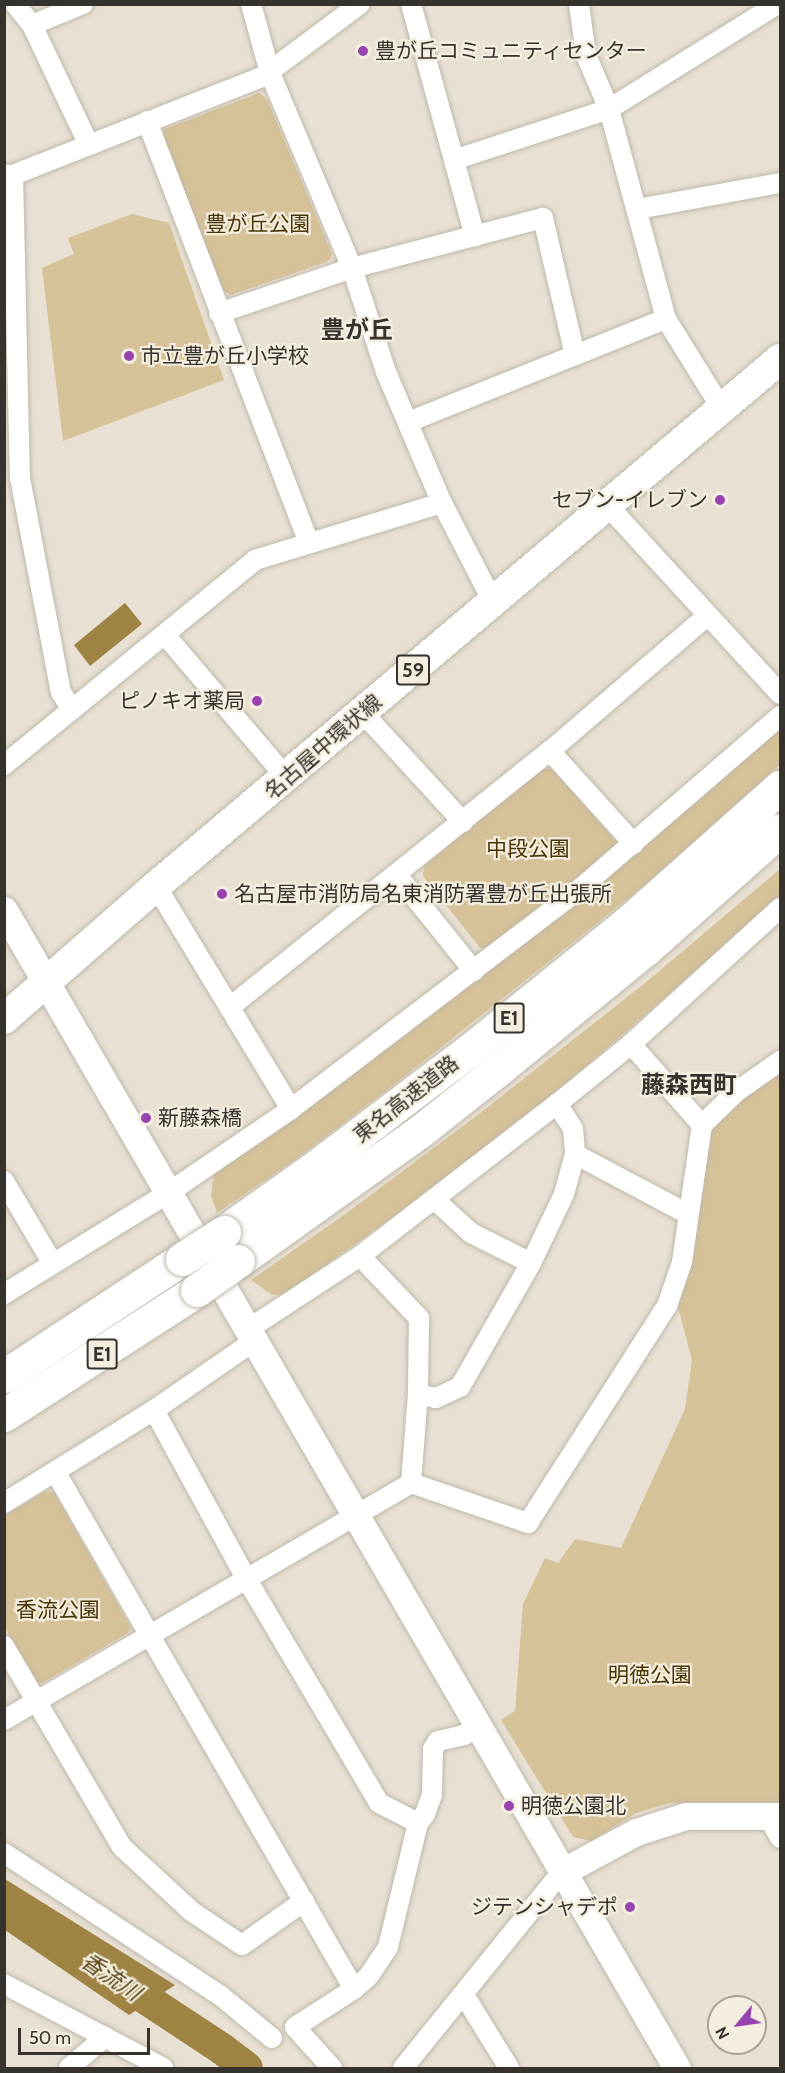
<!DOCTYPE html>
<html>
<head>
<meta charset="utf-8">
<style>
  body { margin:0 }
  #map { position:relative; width:785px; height:2073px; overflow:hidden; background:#e7e0d3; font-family:Cabin,"Noto Sans JP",sans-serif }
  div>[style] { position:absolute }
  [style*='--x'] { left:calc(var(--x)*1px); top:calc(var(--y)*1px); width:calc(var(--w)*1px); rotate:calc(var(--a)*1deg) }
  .green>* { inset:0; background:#d6c298 }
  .water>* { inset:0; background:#9f8342 }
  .river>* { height:32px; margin:-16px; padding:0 16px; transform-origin:16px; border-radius:16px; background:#9f8342 }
  .roads { filter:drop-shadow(0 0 2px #beb8ab) drop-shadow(0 0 2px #beb8ab) }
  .street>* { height:20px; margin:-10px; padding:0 10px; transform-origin:10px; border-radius:10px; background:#fff }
  .secondary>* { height:27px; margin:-13.5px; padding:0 13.5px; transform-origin:13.5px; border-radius:13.5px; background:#fff }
  .primary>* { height:30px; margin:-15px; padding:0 15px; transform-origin:15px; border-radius:15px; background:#fff }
  .highway>* { height:33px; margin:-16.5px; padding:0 16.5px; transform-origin:16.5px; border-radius:16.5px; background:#fff }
  .bridges { filter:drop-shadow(0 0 2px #beb8ab) drop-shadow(0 0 2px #beb8ab) }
  .highway-bridge>* { height:33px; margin:-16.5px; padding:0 16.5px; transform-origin:16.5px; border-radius:16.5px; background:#fff }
  .dots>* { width:16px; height:16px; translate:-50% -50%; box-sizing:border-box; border:3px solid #f4eee0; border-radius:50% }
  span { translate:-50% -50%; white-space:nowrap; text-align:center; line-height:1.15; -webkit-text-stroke:4.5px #f4eee0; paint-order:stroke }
  .shield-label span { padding:2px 4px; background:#f4eee0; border:2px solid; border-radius:4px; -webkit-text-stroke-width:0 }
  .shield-label { font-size:20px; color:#36332e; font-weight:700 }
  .poi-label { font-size:21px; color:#36332e }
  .left { translate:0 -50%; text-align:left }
  .right { translate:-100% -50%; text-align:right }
  .park-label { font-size:21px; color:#4a3500 }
  .street-label { font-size:21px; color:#36332e }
  .water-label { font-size:22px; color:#56410d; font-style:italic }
  .quarter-label { font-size:24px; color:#36332e; font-weight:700 }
  .frame { position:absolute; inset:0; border:6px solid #36332e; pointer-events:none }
  .north { position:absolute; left:707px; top:1995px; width:60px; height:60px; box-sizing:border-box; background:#f4eee0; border:2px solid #a8a399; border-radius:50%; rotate:241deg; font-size:16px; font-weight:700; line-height:24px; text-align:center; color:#36332e }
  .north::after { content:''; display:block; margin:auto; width:21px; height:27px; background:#9943b0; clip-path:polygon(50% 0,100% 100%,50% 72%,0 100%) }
  .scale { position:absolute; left:18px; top:2028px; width:132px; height:27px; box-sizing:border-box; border:3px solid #36332e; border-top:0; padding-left:8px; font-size:18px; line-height:21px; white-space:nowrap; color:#36332e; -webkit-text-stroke:4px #f4eee0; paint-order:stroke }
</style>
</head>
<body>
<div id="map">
  <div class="green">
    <div style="clip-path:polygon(259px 93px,267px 99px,332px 254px,329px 261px,231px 295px,224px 291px,161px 137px,164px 129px)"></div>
    <div style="clip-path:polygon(132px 214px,169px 223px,224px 380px,63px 441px,42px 268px,74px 254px,68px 238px)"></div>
    <div style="clip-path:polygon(780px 726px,780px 765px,645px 885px,396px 1083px,296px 1159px,217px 1213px,211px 1196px,214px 1172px,549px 925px,648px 843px)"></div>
    <div style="clip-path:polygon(542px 768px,552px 769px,615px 840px,615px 848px,491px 948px,480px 948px,423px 876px,424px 866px)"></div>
    <div style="clip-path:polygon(780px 869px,780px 897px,559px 1090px,420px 1198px,283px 1295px,272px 1295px,251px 1280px,348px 1212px,479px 1114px,645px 983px)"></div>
    <div style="clip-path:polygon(780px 1068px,780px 1805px,670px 1803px,636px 1813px,591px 1841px,573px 1837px,501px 1720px,515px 1711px,523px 1604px,545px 1558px,558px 1563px,575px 1539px,621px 1548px,685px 1409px,692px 1360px,678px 1307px,696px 1232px,712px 1128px,762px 1080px)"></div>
    <div style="clip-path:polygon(46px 1491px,54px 1492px,131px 1628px,128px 1633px,42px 1683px,36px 1682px,5px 1628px,4px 1516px)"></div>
  </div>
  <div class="water">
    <div style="clip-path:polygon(125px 603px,142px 624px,90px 666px,74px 645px)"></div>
    <div style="clip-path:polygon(5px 1878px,5px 1879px,175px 1985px,129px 2015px,5px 1930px)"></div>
  </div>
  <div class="river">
    <div style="--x:116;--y:1979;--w:127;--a:33.4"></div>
    <div style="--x:222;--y:2049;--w:31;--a:37"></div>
  </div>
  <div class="roads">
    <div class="street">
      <div style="--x:15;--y:4;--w:27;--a:51"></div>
      <div style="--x:32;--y:25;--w:133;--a:64.6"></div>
      <div style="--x:251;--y:4;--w:72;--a:74.6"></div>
      <div style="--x:270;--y:73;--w:212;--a:67.2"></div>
      <div style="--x:352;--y:268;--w:109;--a:71.9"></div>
      <div style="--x:386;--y:372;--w:142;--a:66.9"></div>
      <div style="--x:442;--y:503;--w:111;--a:62.7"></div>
      <div style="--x:411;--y:4;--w:241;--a:74.6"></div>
      <div style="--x:579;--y:4;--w:51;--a:82.2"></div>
      <div style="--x:586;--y:55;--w:59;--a:66.9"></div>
      <div style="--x:609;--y:109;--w:218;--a:74.8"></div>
      <div style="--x:666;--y:319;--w:106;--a:58.1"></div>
      <div style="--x:32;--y:25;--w:55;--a:-22.4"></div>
      <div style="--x:147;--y:121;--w:452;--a:69"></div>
      <div style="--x:454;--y:160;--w:163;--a:-18.2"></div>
      <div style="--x:609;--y:109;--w:199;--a:-31.9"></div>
      <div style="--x:4;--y:175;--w:9;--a:0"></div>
      <div style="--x:13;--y:175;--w:268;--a:-21.5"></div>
      <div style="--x:262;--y:77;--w:122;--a:-36.7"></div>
      <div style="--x:13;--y:175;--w:303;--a:88.7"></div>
      <div style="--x:20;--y:478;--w:218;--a:79.2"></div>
      <div style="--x:61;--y:692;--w:21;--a:59"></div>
      <div style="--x:637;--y:209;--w:145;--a:-10.3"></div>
      <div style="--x:219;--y:313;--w:140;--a:-18.7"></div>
      <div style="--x:352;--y:268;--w:197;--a:-14.7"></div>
      <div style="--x:543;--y:218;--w:141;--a:76.9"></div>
      <div style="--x:408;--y:422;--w:278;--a:-21.8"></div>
      <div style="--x:608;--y:506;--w:255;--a:47.5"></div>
      <div style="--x:166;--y:636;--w:187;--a:49.6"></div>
      <div style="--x:363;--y:713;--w:148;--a:47.5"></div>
      <div style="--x:550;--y:751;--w:125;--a:47.9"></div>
      <div style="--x:4;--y:765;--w:324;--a:-39.2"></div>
      <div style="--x:255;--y:560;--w:195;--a:-17"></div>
      <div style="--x:397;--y:875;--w:123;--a:51.3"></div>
      <div style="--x:156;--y:886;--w:261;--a:58.8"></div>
      <div style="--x:230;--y:1007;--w:410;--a:-38.7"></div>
      <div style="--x:550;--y:751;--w:208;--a:-40.7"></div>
      <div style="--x:631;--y:1044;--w:108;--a:48.8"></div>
      <div style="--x:557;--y:1104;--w:30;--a:57"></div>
      <div style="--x:573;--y:1129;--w:25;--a:85"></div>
      <div style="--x:575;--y:1154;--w:128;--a:28"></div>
      <div style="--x:4;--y:1181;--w:96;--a:59.4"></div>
      <div style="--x:434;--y:1199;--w:50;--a:42.6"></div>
      <div style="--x:471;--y:1233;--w:67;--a:26.6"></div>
      <div style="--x:531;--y:1263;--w:76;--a:-64.4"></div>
      <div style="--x:564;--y:1194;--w:41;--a:-74.6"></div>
      <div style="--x:360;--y:1256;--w:86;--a:46.4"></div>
      <div style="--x:419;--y:1318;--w:76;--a:90.8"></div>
      <div style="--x:418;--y:1394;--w:89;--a:94.5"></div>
      <div style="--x:4;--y:1294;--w:193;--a:-31.6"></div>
      <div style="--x:168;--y:1193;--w:149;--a:-34.3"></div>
      <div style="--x:291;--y:1109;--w:366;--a:-37.3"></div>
      <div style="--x:582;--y:887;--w:262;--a:-40.8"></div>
      <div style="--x:247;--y:1330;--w:135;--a:-33.2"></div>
      <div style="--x:360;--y:1256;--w:249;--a:-37.7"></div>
      <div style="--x:557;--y:1104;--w:95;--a:-39"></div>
      <div style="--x:631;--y:1044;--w:202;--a:-42.4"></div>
      <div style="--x:418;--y:1394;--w:18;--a:13"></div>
      <div style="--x:436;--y:1398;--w:26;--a:-25"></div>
      <div style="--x:460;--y:1387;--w:143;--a:-60.2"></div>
      <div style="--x:154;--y:1410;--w:192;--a:61.3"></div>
      <div style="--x:246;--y:1578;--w:261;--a:59.4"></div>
      <div style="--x:379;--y:1803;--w:44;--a:27.1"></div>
      <div style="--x:56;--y:1473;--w:596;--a:59.99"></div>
      <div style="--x:354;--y:1989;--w:18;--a:-41"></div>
      <div style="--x:368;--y:1977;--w:36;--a:-56"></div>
      <div style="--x:388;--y:1947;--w:128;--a:-76.4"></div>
      <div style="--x:418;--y:1823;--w:11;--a:-52"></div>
      <div style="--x:425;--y:1814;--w:20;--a:-70"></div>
      <div style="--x:432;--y:1795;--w:46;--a:-88.8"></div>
      <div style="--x:433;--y:1749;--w:9;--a:-58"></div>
      <div style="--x:438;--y:1741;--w:27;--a:-13"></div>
      <div style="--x:464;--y:1735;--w:16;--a:-30"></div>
      <div style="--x:4;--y:1503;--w:176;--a:-31.8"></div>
      <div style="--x:154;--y:1410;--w:121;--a:-34.6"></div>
      <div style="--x:4;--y:1646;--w:233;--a:59.6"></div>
      <div style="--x:122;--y:1847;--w:94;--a:42.8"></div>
      <div style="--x:191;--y:1911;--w:61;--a:33.7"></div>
      <div style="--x:242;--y:1945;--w:76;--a:-35.4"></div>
      <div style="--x:4;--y:1720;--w:471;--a:-30.2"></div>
      <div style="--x:411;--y:1483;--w:124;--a:18.9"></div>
      <div style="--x:528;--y:1523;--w:258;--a:-57.4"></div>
      <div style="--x:667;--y:1306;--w:46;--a:-71.2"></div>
      <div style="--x:682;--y:1262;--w:138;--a:-81.7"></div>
      <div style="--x:702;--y:1125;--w:47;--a:-44.1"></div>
      <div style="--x:736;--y:1092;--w:54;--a:-35.2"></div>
      <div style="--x:768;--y:1816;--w:25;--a:61"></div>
      <div style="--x:4;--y:1853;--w:260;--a:33.4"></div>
      <div style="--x:221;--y:1996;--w:66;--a:39.5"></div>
      <div style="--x:4;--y:1984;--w:180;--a:27.8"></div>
      <div style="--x:464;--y:1995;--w:86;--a:58.3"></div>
      <div style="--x:69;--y:2068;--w:48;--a:-40.7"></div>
      <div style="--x:332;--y:2068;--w:55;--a:-132.1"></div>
      <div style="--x:295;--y:2027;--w:70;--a:-32.8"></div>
      <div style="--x:403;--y:2068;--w:252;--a:-51"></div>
    </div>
    <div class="secondary">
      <div style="--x:4;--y:910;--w:1339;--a:59.84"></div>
      <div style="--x:562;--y:1872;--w:84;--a:-28.4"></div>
      <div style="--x:636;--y:1832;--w:52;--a:-17.7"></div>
      <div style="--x:686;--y:1816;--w:94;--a:0"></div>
    </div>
    <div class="primary">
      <div style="--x:4;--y:1019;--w:202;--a:-41.2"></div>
      <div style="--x:156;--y:886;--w:817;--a:-40.18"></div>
    </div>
    <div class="highway">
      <div style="--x:224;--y:1232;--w:120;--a:-35.5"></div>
      <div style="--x:322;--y:1162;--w:193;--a:-37.2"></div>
      <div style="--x:476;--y:1045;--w:193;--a:-38.9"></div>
      <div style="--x:626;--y:924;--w:206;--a:-41.7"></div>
      <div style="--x:238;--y:1261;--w:222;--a:-35.5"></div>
      <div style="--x:419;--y:1132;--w:97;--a:-38.3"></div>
      <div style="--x:495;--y:1072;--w:195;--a:-39.2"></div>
      <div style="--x:646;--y:949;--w:179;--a:-41.6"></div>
      <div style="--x:4;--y:1376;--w:213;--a:-33.3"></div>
      <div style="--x:4;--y:1415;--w:230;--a:-32.9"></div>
    </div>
  </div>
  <div class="bridges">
    <div class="highway-bridge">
      <div style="--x:182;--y:1259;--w:50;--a:-32.7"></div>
      <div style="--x:197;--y:1290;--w:50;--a:-35.3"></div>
    </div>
  </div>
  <div class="dots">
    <div style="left:363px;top:51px;background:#9943b0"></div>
    <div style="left:129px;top:356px;background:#9943b0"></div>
    <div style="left:720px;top:500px;background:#9943b0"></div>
    <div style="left:257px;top:701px;background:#9943b0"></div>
    <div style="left:222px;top:894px;background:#9943b0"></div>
    <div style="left:146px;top:1118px;background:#9943b0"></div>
    <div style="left:509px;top:1806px;background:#9943b0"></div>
    <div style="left:630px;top:1907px;background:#9943b0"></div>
  </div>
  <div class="shield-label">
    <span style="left:413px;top:670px">59</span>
    <span style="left:509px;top:1018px">E1</span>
    <span style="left:102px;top:1354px">E1</span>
  </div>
  <div class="poi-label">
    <span class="left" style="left:375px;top:51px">豊が丘コミュニティセンター</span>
    <span class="left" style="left:141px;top:356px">市立豊が丘小学校</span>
    <span class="right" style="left:708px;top:500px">セブン-イレブン</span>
    <span class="right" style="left:245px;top:701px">ピノキオ薬局</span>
    <span class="left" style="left:234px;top:894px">名古屋市消防局名東消防署豊が丘出張所</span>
    <span class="left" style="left:158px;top:1118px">新藤森橋</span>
    <span class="left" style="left:521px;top:1806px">明徳公園北</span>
    <span class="right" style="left:618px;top:1907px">ジテンシャデポ</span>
  </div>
  <div class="park-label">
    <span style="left:258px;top:224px">豊が丘公園</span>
    <span style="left:528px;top:849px">中段公園</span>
    <span style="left:58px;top:1610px">香流公園</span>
    <span style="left:650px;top:1675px">明徳公園</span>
  </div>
  <div class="street-label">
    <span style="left:323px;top:747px;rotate:-41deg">名古屋中環状線</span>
    <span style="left:406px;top:1099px;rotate:-38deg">東名高速道路</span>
  </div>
  <div class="water-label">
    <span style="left:111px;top:1977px;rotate:34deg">香流川</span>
  </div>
  <div class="quarter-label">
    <span style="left:357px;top:330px">豊が丘</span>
    <span style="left:689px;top:1085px">藤森西町</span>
  </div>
  <div class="frame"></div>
  <div class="north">N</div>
  <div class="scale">50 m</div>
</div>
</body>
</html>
